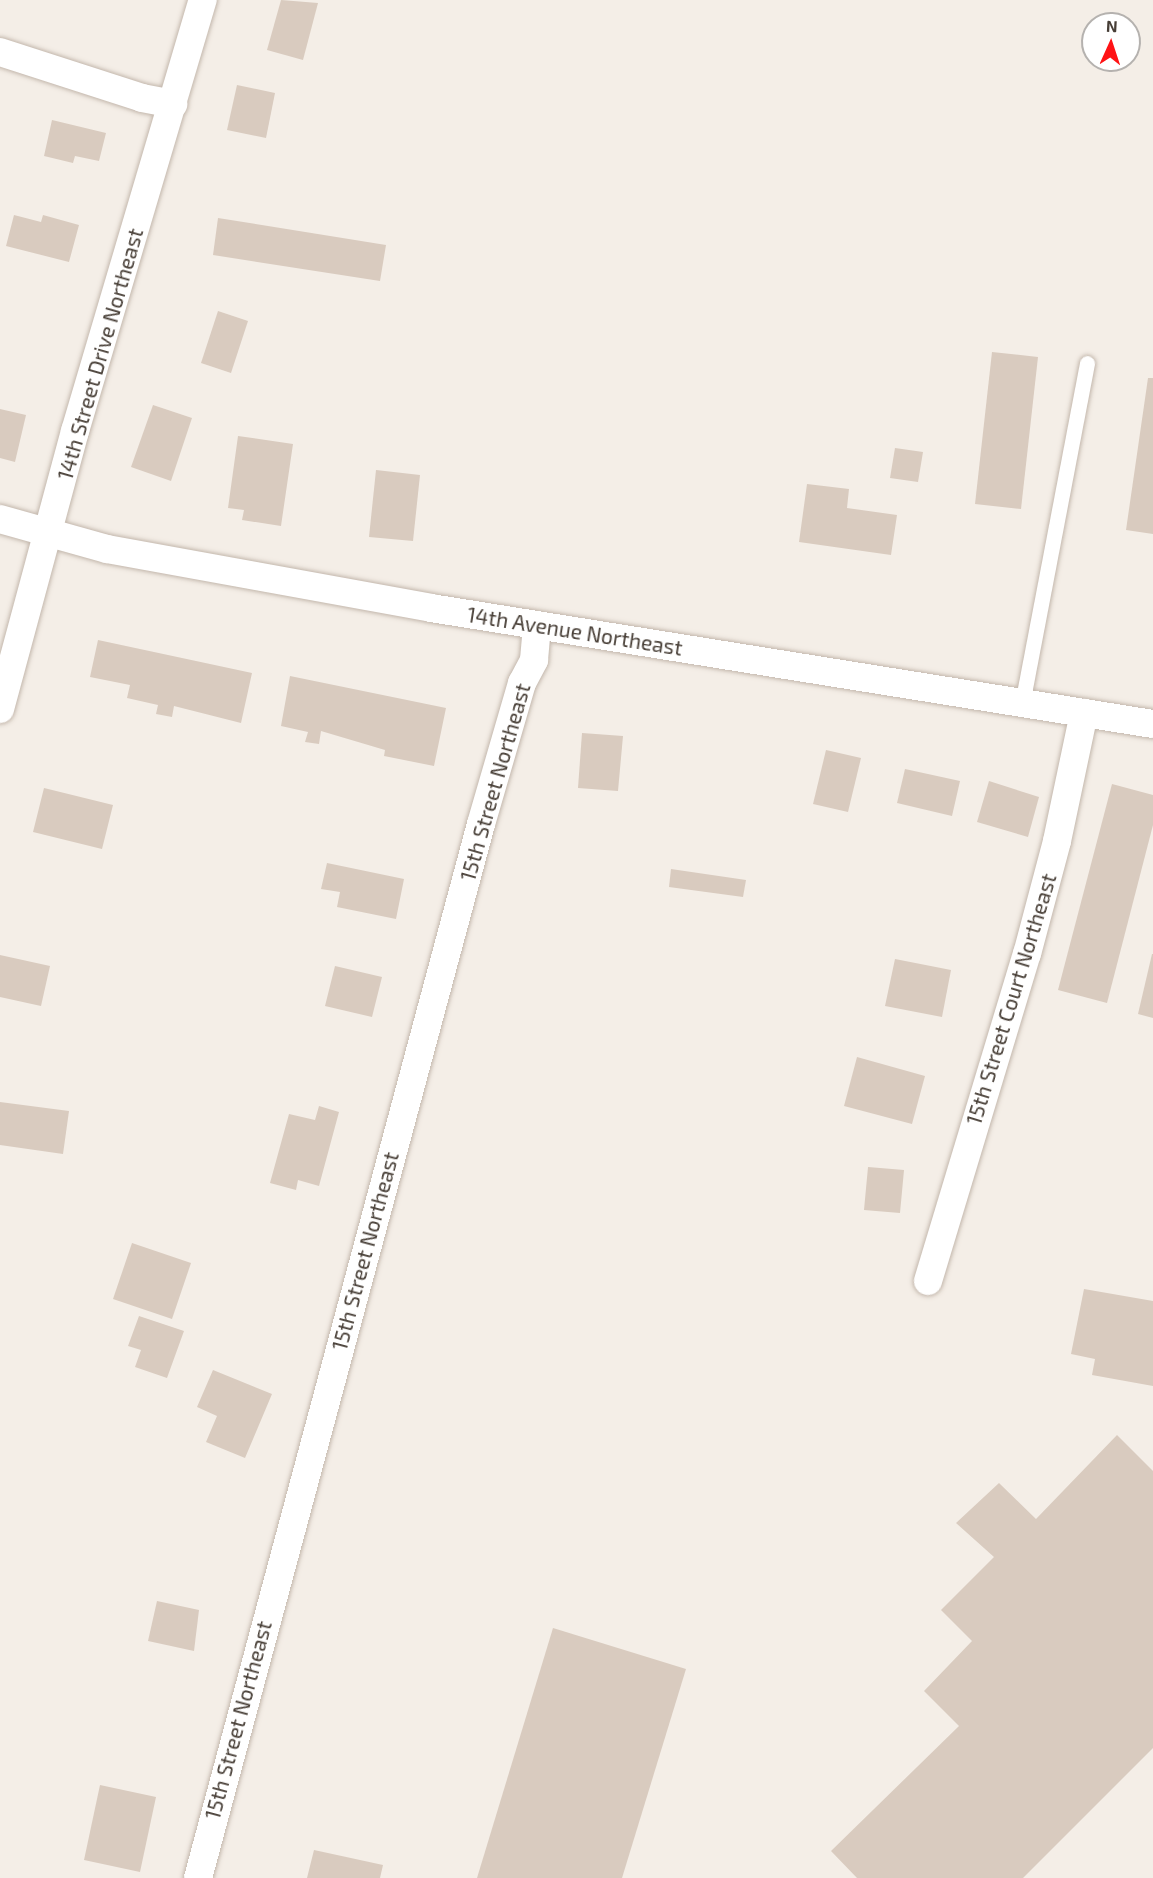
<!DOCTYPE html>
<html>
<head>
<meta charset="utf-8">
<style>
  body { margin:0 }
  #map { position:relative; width:1153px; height:1878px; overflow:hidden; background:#f4eee7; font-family:"Exo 2",sans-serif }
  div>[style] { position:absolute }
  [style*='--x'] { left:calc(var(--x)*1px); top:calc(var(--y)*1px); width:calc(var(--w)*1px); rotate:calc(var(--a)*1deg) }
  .building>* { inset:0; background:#d9cbbf }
  .roads { filter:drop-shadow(0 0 2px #c3b7ac) drop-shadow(0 0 2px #c3b7ac) }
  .service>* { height:15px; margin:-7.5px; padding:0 7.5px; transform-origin:7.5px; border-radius:7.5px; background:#fff }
  .minor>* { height:28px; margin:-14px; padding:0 14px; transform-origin:14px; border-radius:14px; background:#fff }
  span { translate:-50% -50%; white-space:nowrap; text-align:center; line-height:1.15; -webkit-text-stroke:4.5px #fff; paint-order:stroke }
  .street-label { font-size:21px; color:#473e36 }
  .north { position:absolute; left:1081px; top:12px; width:60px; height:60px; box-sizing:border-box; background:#fff; border:2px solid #b5b2af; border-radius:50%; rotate:3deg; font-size:16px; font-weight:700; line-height:24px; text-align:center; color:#473e36 }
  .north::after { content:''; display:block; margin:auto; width:21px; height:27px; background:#ff1315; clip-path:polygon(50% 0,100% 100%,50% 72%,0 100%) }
</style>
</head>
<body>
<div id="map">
  <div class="building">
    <div style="clip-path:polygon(281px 0,318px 3px,303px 60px,267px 50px)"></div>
    <div style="clip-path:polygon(237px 85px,275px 93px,266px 138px,227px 130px)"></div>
    <div style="clip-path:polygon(52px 120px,106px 133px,99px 161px,75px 156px,73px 163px,44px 156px)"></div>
    <div style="clip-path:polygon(14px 215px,41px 222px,43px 215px,79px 225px,69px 262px,6px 246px)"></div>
    <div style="clip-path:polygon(218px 218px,386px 245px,380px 281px,213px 255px)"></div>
    <div style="clip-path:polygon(218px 311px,248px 321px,231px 373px,201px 363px)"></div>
    <div style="clip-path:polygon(992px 352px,1038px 357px,1021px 509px,975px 504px)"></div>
    <div style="clip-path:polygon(1148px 378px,1153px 378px,1153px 534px,1126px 530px)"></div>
    <div style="clip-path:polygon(153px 405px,192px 418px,171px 481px,131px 467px)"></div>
    <div style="clip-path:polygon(0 409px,26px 415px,15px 462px,0 458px)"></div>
    <div style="clip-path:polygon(238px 436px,293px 444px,281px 526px,242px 520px,244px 510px,228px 508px)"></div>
    <div style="clip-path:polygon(895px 448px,923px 452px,918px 482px,890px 478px)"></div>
    <div style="clip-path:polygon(376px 470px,420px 475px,413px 541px,369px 537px)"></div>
    <div style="clip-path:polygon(807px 484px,849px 489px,847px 508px,897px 515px,891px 555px,799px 542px)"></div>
    <div style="clip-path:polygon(98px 640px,252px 673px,241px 723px,174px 706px,172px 717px,156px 714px,158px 705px,127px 698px,130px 685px,90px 677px)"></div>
    <div style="clip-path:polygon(290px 676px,446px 708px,434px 766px,384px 756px,385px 750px,321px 731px,319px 744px,305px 742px,308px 732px,281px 726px)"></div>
    <div style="clip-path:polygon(582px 733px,623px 736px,618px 791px,578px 788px)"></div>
    <div style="clip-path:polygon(826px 750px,861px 758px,848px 812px,813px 804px)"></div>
    <div style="clip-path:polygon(905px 769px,960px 781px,952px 816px,897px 803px)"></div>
    <div style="clip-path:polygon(989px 781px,1039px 797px,1028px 837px,977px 822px)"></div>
    <div style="clip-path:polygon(1112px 784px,1153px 795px,1153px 825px,1107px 1003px,1058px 990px)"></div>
    <div style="clip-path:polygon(44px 788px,113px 805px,102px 849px,33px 832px)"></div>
    <div style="clip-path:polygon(327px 863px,404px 879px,396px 919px,337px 907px,340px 892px,321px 889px)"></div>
    <div style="clip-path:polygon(671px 869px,746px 880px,743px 897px,669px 887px)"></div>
    <div style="clip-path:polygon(1152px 954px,1153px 954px,1153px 1018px,1138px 1014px)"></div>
    <div style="clip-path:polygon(0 955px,50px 966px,41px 1006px,0 997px)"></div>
    <div style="clip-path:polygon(895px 959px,951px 970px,942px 1017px,885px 1006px)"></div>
    <div style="clip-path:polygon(335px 966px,382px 977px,372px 1017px,325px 1006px)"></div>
    <div style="clip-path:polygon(857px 1057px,925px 1076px,912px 1124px,844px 1106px)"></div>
    <div style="clip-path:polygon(0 1102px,69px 1111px,63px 1154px,0 1145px)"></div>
    <div style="clip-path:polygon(319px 1106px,339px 1112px,319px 1186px,298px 1180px,296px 1190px,270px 1183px,289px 1114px,315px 1120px)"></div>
    <div style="clip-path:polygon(868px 1167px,904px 1170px,900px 1213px,864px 1210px)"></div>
    <div style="clip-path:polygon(132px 1243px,191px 1263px,172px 1319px,113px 1299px)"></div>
    <div style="clip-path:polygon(1084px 1289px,1153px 1301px,1153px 1386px,1092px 1375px,1095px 1359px,1071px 1354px)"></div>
    <div style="clip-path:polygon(139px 1316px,184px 1331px,167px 1378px,135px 1367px,141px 1350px,128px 1346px)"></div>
    <div style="clip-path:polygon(213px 1370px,272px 1394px,245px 1458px,206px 1442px,217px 1416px,197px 1407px)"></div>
    <div style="clip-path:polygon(1117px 1435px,1153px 1471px,1153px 1748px,1023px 1878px,857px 1878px,831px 1851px,959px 1726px,924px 1691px,972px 1641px,941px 1610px,994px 1557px,956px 1523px,999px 1483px,1036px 1519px)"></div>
    <div style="clip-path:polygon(157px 1601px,199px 1610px,194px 1651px,148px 1641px)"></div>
    <div style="clip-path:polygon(553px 1628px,686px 1669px,622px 1878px,477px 1878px)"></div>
    <div style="clip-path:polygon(100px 1785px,156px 1797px,140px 1872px,84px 1860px)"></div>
    <div style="clip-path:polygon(314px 1850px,383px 1865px,380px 1878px,307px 1878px)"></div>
  </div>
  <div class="roads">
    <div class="service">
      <div style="--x:1022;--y:704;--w:347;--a:-79.2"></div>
    </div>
    <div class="minor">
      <div style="--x:0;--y:52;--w:149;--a:17.9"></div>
      <div style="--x:142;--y:98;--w:32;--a:11"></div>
      <div style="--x:0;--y:519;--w:111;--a:15.7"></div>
      <div style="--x:107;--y:549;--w:329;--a:10.3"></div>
      <div style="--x:431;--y:608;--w:731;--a:9.13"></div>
      <div style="--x:0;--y:709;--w:288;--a:-74.9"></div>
      <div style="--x:75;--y:431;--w:450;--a:-73.5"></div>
      <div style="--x:928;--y:1281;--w:342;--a:-73.2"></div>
      <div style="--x:1027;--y:954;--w:117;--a:-75.1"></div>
      <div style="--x:1057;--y:841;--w:131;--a:-78.1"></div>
      <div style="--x:198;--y:1878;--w:1091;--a:-74.97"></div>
      <div style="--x:481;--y:824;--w:147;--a:-73.8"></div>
      <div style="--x:522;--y:683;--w:26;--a:-62"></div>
      <div style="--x:534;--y:660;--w:35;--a:-85"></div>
    </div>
  </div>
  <div class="street-label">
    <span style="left:100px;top:354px;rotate:-74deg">14th Street Drive Northeast</span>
    <span style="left:575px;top:631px;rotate:9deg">14th Avenue Northeast</span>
    <span style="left:495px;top:782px;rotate:-74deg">15th Street Northeast</span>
    <span style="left:1011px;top:999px;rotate:-73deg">15th Street Court Northeast</span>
    <span style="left:365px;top:1251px;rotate:-75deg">15th Street Northeast</span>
    <span style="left:238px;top:1720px;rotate:-75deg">15th Street Northeast</span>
  </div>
  <div class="north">N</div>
</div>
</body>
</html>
